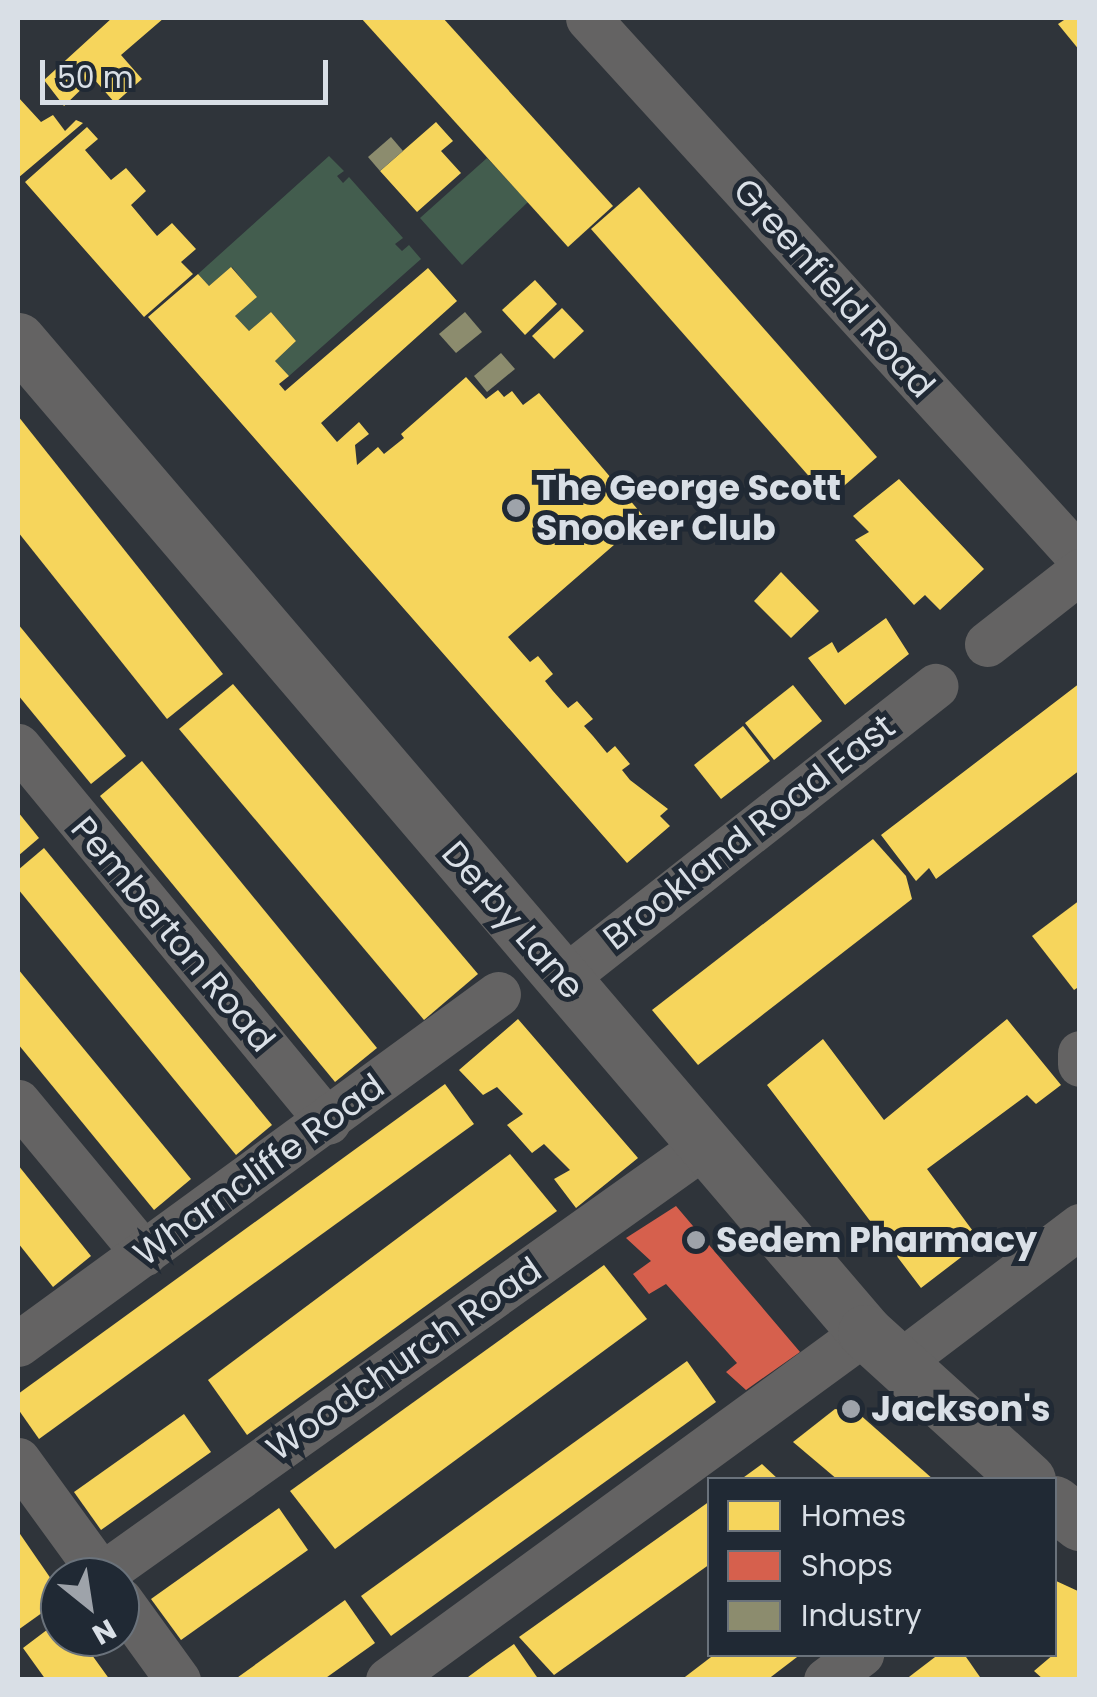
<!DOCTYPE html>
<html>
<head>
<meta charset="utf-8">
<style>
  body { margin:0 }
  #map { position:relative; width:1097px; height:1697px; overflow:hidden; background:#2f343a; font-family:Poppins,sans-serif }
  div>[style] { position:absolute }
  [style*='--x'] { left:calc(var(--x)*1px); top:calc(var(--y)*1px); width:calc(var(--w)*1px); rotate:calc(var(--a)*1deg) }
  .green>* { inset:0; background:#435d4e }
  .homes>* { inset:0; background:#f6d55c }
  .shops>* { inset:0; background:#d6604d }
  .industry>* { inset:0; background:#8c8c6e }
  .minor>* { height:45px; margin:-22.5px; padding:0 22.5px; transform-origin:22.5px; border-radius:22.5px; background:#646363 }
  .tertiary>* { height:55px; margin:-27.5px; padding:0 27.5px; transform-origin:27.5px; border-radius:27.5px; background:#646363 }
  .dots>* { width:28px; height:28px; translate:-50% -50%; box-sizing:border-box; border:5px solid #202934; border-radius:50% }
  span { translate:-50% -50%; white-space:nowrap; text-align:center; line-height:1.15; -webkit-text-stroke:10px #202934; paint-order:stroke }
  .street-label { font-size:35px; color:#d9dfe6 }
  .poi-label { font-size:35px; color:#d9dfe6; font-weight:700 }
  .left { translate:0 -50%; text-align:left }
  .frame { position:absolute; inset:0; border:20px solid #d9dfe6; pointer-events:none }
  .legend { position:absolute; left:707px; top:1477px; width:350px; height:180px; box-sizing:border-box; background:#202934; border:2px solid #6a727b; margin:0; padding:12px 18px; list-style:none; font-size:30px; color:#d9dfe6 }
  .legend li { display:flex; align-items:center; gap:20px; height:50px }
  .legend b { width:50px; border:2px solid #6a727b }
  .north { position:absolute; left:40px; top:1557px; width:100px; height:100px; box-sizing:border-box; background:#202934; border:2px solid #6a727b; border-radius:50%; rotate:150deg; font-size:28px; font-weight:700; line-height:40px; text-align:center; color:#d9dfe6 }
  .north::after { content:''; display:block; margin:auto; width:35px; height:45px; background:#9ea3aa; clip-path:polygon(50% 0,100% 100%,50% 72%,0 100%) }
  .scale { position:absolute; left:40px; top:60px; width:288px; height:45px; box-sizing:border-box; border:5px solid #d9dfe6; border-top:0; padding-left:12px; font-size:30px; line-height:35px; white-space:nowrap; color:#d9dfe6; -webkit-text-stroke:8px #202934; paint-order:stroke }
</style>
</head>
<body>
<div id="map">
  <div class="green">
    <div style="clip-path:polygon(329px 156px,344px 171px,337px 176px,343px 183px,349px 177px,403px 238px,395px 244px,402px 251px,409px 245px,421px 259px,289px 376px,275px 361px,296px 341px,271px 312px,249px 331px,235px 316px,256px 297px,232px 267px,209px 286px,198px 274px)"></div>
    <div style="clip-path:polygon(487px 158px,528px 202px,462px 265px,420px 218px)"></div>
  </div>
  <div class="homes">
    <div style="clip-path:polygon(112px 18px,164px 18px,121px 55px,142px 79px,115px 103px,93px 78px,64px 106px,44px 80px)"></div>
    <div style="clip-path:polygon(361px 18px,443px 18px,613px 206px,568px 247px)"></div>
    <div style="clip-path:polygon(1067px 18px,1080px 18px,1080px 51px,1058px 24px)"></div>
    <div style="clip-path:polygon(18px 97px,41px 122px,53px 115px,65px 131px,76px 120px,83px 123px,18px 178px)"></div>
    <div style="clip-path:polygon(436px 122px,453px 141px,441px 151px,461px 173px,417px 212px,380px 171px)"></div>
    <div style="clip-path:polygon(87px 127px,98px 139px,85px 150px,111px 180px,126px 168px,146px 191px,131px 205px,157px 236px,172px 223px,196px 249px,181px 262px,193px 274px,144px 317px,25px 182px)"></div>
    <div style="clip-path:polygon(639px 187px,877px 457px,829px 499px,591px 229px)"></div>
    <div style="clip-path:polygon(231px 267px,257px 297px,235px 316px,249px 331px,271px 312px,296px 341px,275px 361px,289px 376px,279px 384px,285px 391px,428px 268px,457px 301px,321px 423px,337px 442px,359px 422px,369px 434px,355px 445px,357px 465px,378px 447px,384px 454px,404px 438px,401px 434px,466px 377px,486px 399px,498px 390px,504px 397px,512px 391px,523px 405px,539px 393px,645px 518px,508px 637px,530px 662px,538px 656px,553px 674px,545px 681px,553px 691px,568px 708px,577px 701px,593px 719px,584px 726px,593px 736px,607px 753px,615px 746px,630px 764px,622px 770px,630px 780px,668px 809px,660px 816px,670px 826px,627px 863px,148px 317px,198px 274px,209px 286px)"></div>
    <div style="clip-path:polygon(535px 280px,557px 304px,525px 335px,502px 310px)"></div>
    <div style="clip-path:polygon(562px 308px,584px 331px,554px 359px,532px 336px)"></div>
    <div style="clip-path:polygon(18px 416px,223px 674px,167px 719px,18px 532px)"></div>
    <div style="clip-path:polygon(899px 479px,984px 569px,940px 610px,925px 595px,914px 605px,855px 540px,869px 532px,853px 516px)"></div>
    <div style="clip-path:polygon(781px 572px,819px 611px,791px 638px,754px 601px)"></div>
    <div style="clip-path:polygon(886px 618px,909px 654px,845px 705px,808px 658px,832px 642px,838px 653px)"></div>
    <div style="clip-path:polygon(18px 624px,126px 756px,91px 784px,18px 695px)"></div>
    <div style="clip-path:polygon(1080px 683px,1080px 770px,936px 879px,929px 868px,916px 881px,881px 835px)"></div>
    <div style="clip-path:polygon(233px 684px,478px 974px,424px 1020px,179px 729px)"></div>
    <div style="clip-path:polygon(793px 685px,822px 721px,774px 760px,745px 723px)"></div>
    <div style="clip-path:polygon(743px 726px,770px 761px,721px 799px,694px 765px)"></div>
    <div style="clip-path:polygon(142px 761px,377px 1048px,335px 1082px,100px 796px)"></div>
    <div style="clip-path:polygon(18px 812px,39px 838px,18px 856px)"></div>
    <div style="clip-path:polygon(873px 839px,906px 876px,912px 899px,698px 1065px,652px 1010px)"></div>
    <div style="clip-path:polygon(44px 848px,272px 1125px,236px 1155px,18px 889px,18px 870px)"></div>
    <div style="clip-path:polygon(1080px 900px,1080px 986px,1074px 990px,1032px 936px)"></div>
    <div style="clip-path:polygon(18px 969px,191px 1179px,154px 1210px,18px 1044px)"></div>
    <div style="clip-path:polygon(518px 1019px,638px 1158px,576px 1208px,554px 1179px,570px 1170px,544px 1144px,532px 1153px,507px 1125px,523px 1114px,497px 1087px,483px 1095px,459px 1070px)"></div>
    <div style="clip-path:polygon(1007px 1019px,1061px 1085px,1036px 1104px,1027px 1095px,927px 1169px,981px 1242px,921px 1288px,767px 1085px,823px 1039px,884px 1120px)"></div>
    <div style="clip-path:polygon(445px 1084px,474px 1124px,39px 1439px,18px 1409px,18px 1394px)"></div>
    <div style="clip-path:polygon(510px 1154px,557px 1211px,247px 1435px,208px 1380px)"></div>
    <div style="clip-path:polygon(18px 1165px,91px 1256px,53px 1287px,18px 1243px)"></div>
    <div style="clip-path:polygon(604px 1265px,647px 1319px,335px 1549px,290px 1491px)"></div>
    <div style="clip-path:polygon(687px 1361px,716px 1402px,391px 1636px,361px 1596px)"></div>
    <div style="clip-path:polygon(835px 1409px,858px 1413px,934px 1480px,838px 1480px,793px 1442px)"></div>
    <div style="clip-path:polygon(184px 1414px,211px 1452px,101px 1530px,74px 1492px)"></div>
    <div style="clip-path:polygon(762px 1464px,779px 1480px,740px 1480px)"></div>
    <div style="clip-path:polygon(710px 1501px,710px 1564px,554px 1675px,519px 1637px)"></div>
    <div style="clip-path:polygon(279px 1508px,308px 1550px,181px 1640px,151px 1599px)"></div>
    <div style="clip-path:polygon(18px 1531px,60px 1592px,60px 1600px,18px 1630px)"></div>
    <div style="clip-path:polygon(1054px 1580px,1080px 1592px,1080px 1680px,1044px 1680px,1034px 1671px,1054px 1654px)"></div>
    <div style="clip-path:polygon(345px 1600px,375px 1643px,323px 1680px,234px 1680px)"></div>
    <div style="clip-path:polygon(60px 1620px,60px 1637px,79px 1637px,110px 1680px,46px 1680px,23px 1648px)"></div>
    <div style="clip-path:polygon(514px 1644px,539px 1680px,464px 1680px,487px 1663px)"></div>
    <div style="clip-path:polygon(715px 1654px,801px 1654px,767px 1680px,681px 1680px)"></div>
    <div style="clip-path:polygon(939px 1654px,964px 1654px,982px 1680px,905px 1680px)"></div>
  </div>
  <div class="shops">
    <div style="clip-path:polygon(676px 1206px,800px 1352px,746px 1390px,726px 1372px,737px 1363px,666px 1284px,649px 1294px,633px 1274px,651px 1261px,626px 1238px)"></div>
  </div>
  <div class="industry">
    <div style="clip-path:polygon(391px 137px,403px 151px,380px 171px,368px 157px)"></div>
    <div style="clip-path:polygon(465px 312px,482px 332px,456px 353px,439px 334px)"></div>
    <div style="clip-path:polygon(501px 353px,515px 369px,487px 392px,474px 376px)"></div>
  </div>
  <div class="minor">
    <div style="--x:588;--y:18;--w:731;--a:47.66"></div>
    <div style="--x:987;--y:644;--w:118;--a:-38.1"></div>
    <div style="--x:18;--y:746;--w:487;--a:50.5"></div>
    <div style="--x:563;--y:979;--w:474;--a:-38.2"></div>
    <div style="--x:1080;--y:1053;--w:11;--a:90"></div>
    <div style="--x:18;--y:1102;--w:197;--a:50.3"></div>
    <div style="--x:18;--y:1344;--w:594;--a:-36.1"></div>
    <div style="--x:896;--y:1365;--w:231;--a:-37.1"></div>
    <div style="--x:18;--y:1460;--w:145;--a:54"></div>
    <div style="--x:101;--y:1575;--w:745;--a:-35.44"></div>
    <div style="--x:120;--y:1600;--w:99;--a:54.1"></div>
    <div style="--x:388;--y:1680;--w:590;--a:-36.11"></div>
    <div style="--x:826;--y:1680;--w:44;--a:-36.6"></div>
  </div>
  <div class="tertiary">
    <div style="--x:18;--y:340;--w:1304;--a:49.51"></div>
    <div style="--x:865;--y:1332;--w:220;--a:42.2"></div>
    <div style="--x:1054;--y:1503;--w:33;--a:38"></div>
  </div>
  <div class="dots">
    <div style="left:516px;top:508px;background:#9ea3aa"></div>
    <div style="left:696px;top:1240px;background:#9ea3aa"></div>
    <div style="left:851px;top:1409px;background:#9ea3aa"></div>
  </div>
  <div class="street-label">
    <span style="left:834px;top:288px;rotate:48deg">Greenfield Road</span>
    <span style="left:749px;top:832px;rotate:-38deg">Brookland Road East</span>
    <span style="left:513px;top:920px;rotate:49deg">Derby Lane</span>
    <span style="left:173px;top:934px;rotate:50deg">Pemberton Road</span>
    <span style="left:259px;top:1170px;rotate:-36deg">Wharncliffe Road</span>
    <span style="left:404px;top:1359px;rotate:-35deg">Woodchurch Road</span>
  </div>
  <div class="poi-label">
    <span class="left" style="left:536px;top:508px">The George Scott<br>Snooker Club</span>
    <span class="left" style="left:716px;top:1240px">Sedem Pharmacy</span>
    <span class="left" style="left:871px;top:1409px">Jackson's</span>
  </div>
  <div class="frame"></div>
  <ul class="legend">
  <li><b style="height:28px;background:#f6d55c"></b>Homes</li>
  <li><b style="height:28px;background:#d6604d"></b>Shops</li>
  <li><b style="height:28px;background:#8c8c6e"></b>Industry</li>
  </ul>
  <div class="north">N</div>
  <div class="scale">50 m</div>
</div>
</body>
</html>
